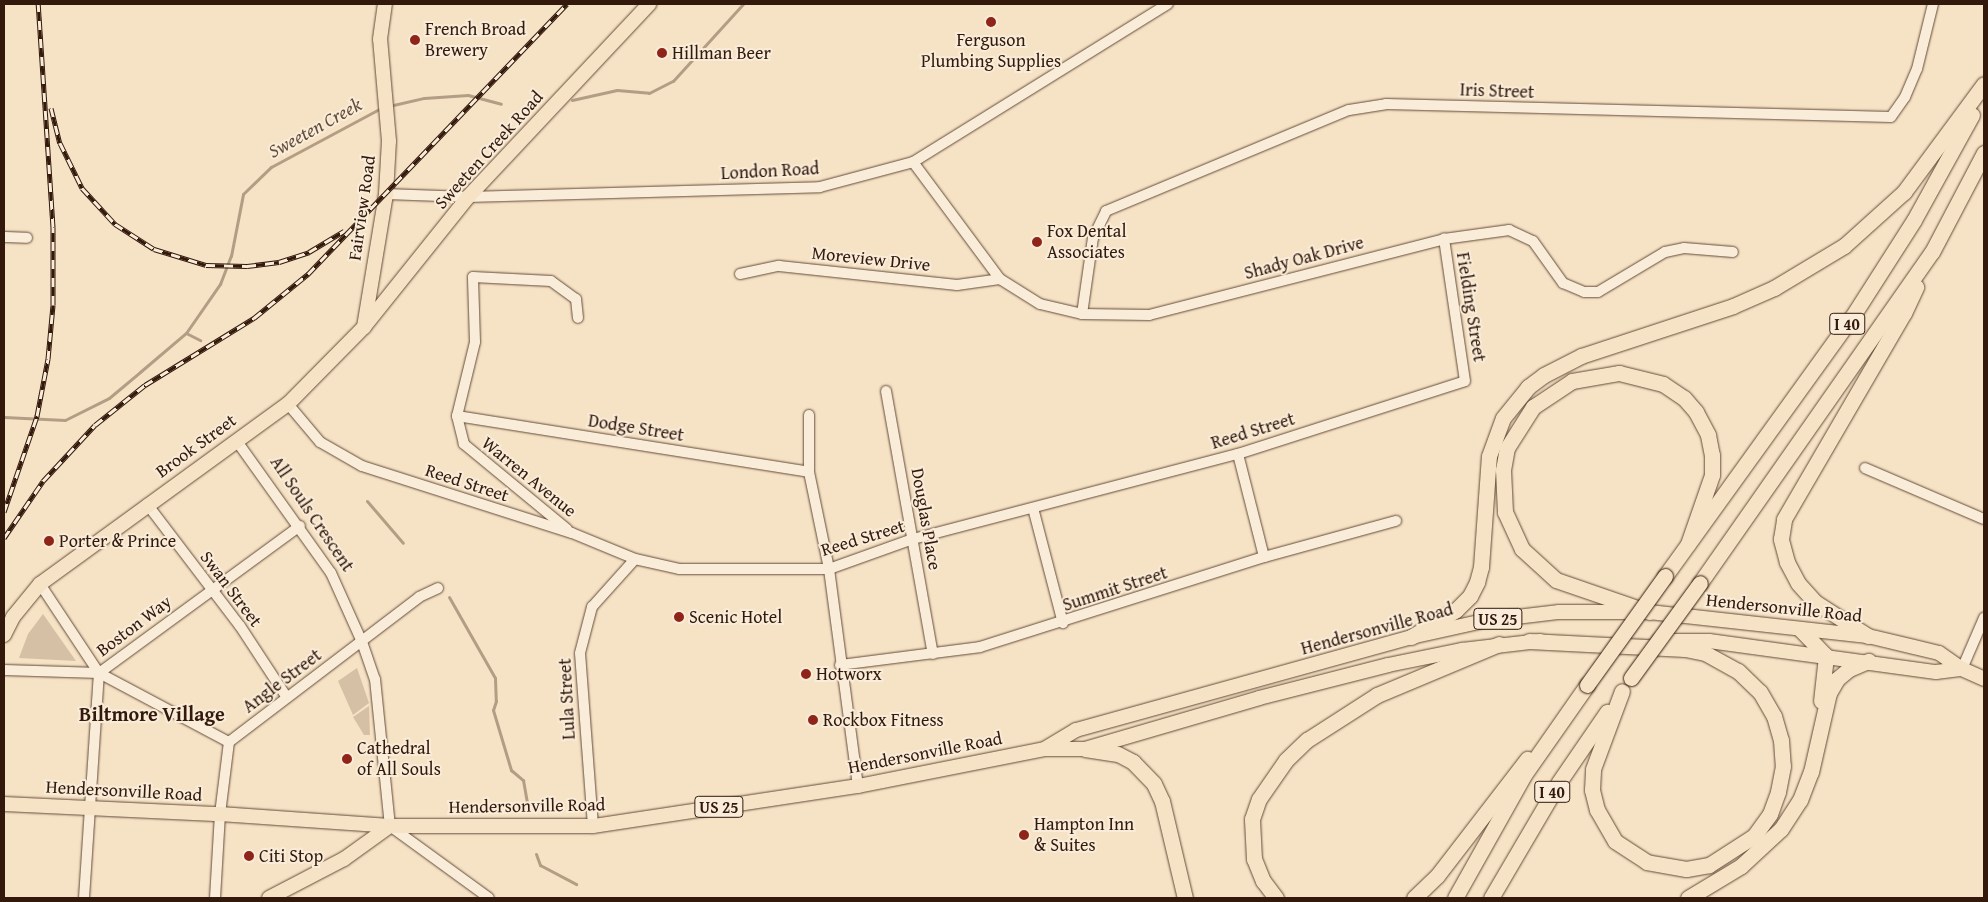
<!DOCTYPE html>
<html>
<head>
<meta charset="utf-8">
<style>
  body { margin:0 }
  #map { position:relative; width:1988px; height:902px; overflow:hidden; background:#f6e2c4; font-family:"Gentium Book Plus",serif }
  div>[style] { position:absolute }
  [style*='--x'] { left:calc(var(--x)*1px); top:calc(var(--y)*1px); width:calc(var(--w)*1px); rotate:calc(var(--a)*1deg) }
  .green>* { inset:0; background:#d5c0a5 }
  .stream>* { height:3px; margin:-1.5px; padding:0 1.5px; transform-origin:1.5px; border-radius:1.5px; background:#b39e85 }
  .roads { filter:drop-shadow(0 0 1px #634b3a) drop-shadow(0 0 1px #634b3a) }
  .minor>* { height:10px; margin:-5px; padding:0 5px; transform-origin:5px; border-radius:5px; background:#f9ecd9 }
  .major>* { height:14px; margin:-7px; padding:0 7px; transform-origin:7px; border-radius:7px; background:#f6e2c4 }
  .highway>* { height:15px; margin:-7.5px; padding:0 7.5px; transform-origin:7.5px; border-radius:7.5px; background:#f6e2c4 }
  .rail>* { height:5px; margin-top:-2.5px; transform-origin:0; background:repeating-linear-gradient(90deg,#f9ecd9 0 9px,#32190c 0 18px); box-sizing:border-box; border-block:1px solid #32190c }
  .bridges { filter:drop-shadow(0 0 1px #32190c) drop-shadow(0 0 1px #32190c) }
  .highway-bridge>* { height:15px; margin:-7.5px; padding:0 7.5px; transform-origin:7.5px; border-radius:7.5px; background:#f6e2c4 }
  .dots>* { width:14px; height:14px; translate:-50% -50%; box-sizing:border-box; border:2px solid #f9ecd9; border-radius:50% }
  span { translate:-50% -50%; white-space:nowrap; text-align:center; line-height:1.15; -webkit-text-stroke:4px #f9ecd9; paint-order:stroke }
  .shield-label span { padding:1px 4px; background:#f9ecd9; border:1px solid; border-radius:4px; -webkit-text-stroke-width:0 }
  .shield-label { font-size:16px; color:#32190c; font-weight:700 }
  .poi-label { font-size:18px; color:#32190c }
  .left { translate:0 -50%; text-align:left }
  .street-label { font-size:18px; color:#32190c }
  .water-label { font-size:19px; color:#664e3c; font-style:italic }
  .quarter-label { font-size:20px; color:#32190c; font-weight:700 }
  .frame { position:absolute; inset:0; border:5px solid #32190c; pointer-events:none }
</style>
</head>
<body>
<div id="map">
  <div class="green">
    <div style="clip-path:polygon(43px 614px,76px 661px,19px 658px,28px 634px)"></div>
    <div style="clip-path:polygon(357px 668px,369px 703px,353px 715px,338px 681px)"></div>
    <div style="clip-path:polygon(369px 706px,370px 735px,364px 735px,353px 717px)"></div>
  </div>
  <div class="stream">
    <div style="--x:572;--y:100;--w:46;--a:-12.5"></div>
    <div style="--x:617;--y:90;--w:32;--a:5"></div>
    <div style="--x:649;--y:93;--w:27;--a:-27"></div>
    <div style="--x:673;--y:81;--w:104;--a:-47.7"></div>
    <div style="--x:389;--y:106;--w:36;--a:-13"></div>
    <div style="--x:424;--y:98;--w:44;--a:-3.9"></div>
    <div style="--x:468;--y:95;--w:34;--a:15"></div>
    <div style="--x:186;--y:333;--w:16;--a:27"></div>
    <div style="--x:4;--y:417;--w:61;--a:2.8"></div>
    <div style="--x:65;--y:420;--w:49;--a:-26.6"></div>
    <div style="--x:109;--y:398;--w:40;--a:-40"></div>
    <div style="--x:140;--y:372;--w:60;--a:-40.3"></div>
    <div style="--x:186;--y:333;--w:60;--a:-55.2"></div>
    <div style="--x:220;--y:284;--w:30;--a:-69"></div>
    <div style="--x:231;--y:256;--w:63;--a:-79"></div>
    <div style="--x:243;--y:194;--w:39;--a:-44"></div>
    <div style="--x:271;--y:167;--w:127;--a:-28.2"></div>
    <div style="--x:367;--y:501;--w:55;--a:49.4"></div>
    <div style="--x:449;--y:597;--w:93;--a:60.4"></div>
    <div style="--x:495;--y:678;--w:23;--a:88"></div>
    <div style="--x:496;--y:701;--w:9;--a:108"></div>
    <div style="--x:493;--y:710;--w:63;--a:73.3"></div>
    <div style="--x:511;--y:770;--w:16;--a:40"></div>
    <div style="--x:523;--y:780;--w:29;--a:80"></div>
    <div style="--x:536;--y:854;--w:12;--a:70"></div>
    <div style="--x:540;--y:865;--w:41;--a:27.8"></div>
  </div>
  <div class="roads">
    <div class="minor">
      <div style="--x:913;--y:162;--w:146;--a:53.4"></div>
      <div style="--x:1000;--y:279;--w:47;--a:32"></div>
      <div style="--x:1040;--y:304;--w:43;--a:13.4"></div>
      <div style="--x:1082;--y:314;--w:67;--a:0.9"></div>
      <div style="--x:1149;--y:315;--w:305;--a:-14.4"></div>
      <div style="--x:1444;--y:239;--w:66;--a:-7.9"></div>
      <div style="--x:1509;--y:230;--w:26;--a:25"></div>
      <div style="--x:1533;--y:241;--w:52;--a:54.5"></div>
      <div style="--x:1563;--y:283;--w:23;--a:23"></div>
      <div style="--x:1584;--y:292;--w:14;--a:0"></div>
      <div style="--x:1598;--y:292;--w:78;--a:-30.8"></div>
      <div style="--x:1665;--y:252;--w:19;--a:-12"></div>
      <div style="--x:1684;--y:248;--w:49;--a:4.7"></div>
      <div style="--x:386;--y:194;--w:82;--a:2.1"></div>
      <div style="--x:468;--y:197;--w:352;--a:-1.6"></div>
      <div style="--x:820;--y:187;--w:96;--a:-15"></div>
      <div style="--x:913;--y:162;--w:300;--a:-31.8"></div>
      <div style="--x:4;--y:237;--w:23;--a:2"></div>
      <div style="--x:740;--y:274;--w:40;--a:-12"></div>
      <div style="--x:779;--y:266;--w:179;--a:6.1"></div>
      <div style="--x:957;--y:285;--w:43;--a:-7.9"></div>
      <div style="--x:1082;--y:314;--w:77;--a:-81.8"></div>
      <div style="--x:1093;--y:238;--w:30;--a:-64"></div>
      <div style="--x:1106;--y:211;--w:263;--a:-22.6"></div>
      <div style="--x:1349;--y:110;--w:37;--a:-9"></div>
      <div style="--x:1386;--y:104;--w:505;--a:1.47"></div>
      <div style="--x:1891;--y:117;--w:24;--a:-55"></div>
      <div style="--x:1905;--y:97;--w:30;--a:-67"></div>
      <div style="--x:1917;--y:69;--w:67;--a:-76.2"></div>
      <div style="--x:886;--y:391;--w:267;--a:79.9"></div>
      <div style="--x:288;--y:404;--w:50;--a:49.9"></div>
      <div style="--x:320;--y:442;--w:48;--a:29.7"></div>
      <div style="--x:362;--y:466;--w:220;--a:17.7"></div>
      <div style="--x:572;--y:533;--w:68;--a:22.4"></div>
      <div style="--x:635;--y:559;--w:45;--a:12.8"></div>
      <div style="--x:679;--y:569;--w:150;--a:0"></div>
      <div style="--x:829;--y:569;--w:89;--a:-19.7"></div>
      <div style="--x:913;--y:539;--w:336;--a:-14.7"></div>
      <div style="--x:1238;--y:454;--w:238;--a:-17.8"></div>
      <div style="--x:1465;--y:381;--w:144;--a:-98.4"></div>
      <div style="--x:809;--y:415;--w:57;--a:90"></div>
      <div style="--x:809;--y:472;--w:99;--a:78.3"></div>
      <div style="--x:829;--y:569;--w:219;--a:82.4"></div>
      <div style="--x:457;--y:416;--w:356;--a:9"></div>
      <div style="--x:236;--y:440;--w:163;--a:54.5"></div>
      <div style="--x:331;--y:573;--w:76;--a:65.8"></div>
      <div style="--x:362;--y:642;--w:39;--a:71"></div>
      <div style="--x:375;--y:679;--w:148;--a:84.2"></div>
      <div style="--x:390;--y:826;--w:122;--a:36"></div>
      <div style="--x:1238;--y:454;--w:106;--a:75.8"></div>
      <div style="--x:1865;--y:468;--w:129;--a:23.2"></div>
      <div style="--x:147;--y:504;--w:153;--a:52.7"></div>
      <div style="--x:240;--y:626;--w:84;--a:56.7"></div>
      <div style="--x:1033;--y:508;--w:119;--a:75.4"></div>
      <div style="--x:567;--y:529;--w:134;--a:-140.5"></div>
      <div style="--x:464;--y:444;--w:29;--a:-104"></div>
      <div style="--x:457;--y:416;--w:76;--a:-76.3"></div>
      <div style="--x:475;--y:342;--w:65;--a:-91.8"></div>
      <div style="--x:473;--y:277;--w:78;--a:2.9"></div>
      <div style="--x:551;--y:281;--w:31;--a:36"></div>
      <div style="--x:576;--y:299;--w:19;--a:84"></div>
      <div style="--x:40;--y:584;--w:107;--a:56.5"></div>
      <div style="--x:840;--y:665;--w:141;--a:-7.3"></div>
      <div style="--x:980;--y:647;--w:298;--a:-17.6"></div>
      <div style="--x:1264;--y:557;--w:137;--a:-15.3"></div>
      <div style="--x:1962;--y:669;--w:56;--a:-66.7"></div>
      <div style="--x:4;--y:670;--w:95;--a:1.8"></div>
      <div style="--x:99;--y:673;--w:147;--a:28"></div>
      <div style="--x:593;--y:826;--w:173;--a:-94.3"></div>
      <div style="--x:580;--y:653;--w:48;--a:-75.4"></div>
      <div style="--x:592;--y:607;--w:64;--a:-48.1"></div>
      <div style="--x:84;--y:898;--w:225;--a:-86.2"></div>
      <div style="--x:99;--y:673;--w:249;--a:-36.2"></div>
      <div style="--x:215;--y:898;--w:84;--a:-86.6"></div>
      <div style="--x:220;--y:814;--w:73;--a:-82.9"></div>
      <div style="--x:229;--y:742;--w:239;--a:-37.3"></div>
      <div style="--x:419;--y:597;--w:21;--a:-25"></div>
    </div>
    <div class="major">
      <div style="--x:364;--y:327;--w:135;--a:-80.6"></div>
      <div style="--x:386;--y:194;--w:53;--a:-86.8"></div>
      <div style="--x:389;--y:141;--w:102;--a:-95"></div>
      <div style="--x:380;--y:39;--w:35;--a:-82"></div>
      <div style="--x:4;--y:635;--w:20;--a:-63"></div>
      <div style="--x:13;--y:617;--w:43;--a:-50.7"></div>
      <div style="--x:40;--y:584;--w:306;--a:-36"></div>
      <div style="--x:288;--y:404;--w:108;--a:-45.4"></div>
      <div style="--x:364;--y:327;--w:166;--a:-51.3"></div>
      <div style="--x:468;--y:197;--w:265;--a:-46.8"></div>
      <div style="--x:1659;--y:641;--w:50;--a:0"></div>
      <div style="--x:1709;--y:641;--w:229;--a:7.8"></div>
      <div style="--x:1936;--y:672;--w:26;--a:-7"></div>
      <div style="--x:1046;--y:748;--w:35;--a:-31"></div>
      <div style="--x:1076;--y:730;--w:348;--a:-15.5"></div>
      <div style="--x:1411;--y:637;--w:74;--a:-12.5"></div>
      <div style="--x:1483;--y:621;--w:77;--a:-6.8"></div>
      <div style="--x:1559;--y:612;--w:90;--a:0"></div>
      <div style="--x:1649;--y:612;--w:220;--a:6.3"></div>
      <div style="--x:1868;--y:636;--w:73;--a:13.5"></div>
      <div style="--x:1939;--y:653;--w:28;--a:35"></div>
      <div style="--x:1962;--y:669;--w:24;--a:24"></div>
      <div style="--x:4;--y:804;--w:216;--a:2.7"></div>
      <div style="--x:220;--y:814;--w:170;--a:4"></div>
      <div style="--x:390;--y:826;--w:203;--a:0"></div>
      <div style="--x:593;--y:826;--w:268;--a:-8.6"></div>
      <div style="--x:858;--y:786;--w:191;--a:-11.2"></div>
      <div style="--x:1045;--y:749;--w:40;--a:0"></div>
      <div style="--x:1085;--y:749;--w:181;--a:-16.3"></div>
      <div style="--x:1259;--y:698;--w:133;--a:-14.3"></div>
      <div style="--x:1388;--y:665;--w:76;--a:-11.5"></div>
      <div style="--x:1462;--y:650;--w:79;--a:-6.6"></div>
      <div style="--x:269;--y:898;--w:85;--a:-27.5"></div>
      <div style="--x:344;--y:859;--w:57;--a:-35.7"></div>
    </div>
    <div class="highway">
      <div style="--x:1665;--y:576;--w:319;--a:-54.2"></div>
      <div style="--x:1852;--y:317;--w:115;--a:-57.4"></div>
      <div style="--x:1914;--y:220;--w:120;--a:-61.1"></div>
      <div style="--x:1700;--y:583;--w:404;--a:-55"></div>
      <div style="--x:1932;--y:252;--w:112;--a:-62.3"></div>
      <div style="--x:1649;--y:612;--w:98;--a:-161"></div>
      <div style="--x:1556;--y:580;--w:46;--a:-137.6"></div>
      <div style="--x:1522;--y:549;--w:41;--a:-114.7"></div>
      <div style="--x:1505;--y:512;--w:42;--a:-92.7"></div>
      <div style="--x:1503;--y:470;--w:22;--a:-80"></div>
      <div style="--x:1507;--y:448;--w:49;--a:-57.6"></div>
      <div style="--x:1533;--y:407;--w:47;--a:-33.7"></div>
      <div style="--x:1572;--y:381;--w:48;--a:-9.7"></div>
      <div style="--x:1619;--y:373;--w:45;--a:14"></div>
      <div style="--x:1663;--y:384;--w:25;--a:34"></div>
      <div style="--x:1684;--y:398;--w:18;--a:49"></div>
      <div style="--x:1696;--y:412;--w:26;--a:62"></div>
      <div style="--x:1708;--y:435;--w:20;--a:79"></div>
      <div style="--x:1712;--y:455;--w:20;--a:90"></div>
      <div style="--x:1712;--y:475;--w:73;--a:109.2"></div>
      <div style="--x:1800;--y:629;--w:37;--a:46"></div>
      <div style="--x:1826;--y:656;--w:45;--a:96.3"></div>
      <div style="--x:1868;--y:636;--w:63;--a:-147.3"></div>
      <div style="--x:1815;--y:602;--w:25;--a:-132"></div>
      <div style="--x:1798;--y:583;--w:24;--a:-118"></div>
      <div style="--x:1787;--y:562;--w:24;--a:-105"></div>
      <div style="--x:1781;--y:539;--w:20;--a:-81"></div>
      <div style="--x:1784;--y:519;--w:238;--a:-59.8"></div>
      <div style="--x:1904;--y:313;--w:29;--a:-65"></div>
      <div style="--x:1411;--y:637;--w:52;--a:-31"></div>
      <div style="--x:1456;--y:610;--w:20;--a:-45"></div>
      <div style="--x:1470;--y:596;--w:16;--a:-63"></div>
      <div style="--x:1477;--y:582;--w:16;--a:-75"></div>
      <div style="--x:1481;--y:567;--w:111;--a:-85.9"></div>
      <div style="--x:1489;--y:456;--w:40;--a:-69.8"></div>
      <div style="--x:1503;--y:418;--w:40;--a:-51"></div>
      <div style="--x:1528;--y:387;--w:20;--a:-37"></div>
      <div style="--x:1544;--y:375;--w:42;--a:-27.2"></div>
      <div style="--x:1581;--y:356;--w:160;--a:-18.2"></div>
      <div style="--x:1733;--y:306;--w:45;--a:-23.7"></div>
      <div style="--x:1774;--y:288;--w:82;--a:-31"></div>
      <div style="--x:1844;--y:246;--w:81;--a:-42"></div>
      <div style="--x:1904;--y:192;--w:134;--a:-53.5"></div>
      <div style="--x:1529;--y:641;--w:156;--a:2.9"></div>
      <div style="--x:1685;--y:649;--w:20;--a:11"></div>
      <div style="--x:1705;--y:653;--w:38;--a:29"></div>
      <div style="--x:1738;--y:671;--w:30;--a:44"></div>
      <div style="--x:1760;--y:692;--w:28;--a:60"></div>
      <div style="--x:1774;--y:716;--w:25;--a:74"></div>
      <div style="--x:1781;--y:740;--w:26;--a:86"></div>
      <div style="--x:1783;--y:766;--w:26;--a:101"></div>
      <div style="--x:1778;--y:792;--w:23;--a:110"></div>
      <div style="--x:1770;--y:814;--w:27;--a:126"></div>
      <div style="--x:1754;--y:836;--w:54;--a:147.2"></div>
      <div style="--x:1709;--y:865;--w:23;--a:170"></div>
      <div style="--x:1686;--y:869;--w:40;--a:-170"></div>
      <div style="--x:1647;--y:862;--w:38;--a:-147"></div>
      <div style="--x:1615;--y:841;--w:36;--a:-120"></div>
      <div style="--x:1597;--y:810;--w:21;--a:-104"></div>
      <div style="--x:1592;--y:790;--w:21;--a:-87"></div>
      <div style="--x:1593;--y:769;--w:83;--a:-69.6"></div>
      <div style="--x:1085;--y:749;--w:33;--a:9"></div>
      <div style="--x:1118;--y:754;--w:17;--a:28"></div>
      <div style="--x:1133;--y:762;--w:30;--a:46"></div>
      <div style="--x:1154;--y:784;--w:19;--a:65"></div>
      <div style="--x:1162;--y:801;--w:100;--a:76.7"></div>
      <div style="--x:1276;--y:898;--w:21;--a:-127"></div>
      <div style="--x:1263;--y:881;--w:24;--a:-112"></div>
      <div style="--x:1254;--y:859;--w:40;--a:-92.9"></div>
      <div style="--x:1252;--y:819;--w:21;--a:-71"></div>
      <div style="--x:1259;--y:799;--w:47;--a:-55.3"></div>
      <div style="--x:1286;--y:760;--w:29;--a:-44"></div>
      <div style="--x:1307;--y:740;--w:83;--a:-32.7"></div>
      <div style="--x:1377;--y:695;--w:132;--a:-22.7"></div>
      <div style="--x:1414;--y:898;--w:32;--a:-44"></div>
      <div style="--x:1437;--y:876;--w:148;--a:-52.4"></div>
      <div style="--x:1455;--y:898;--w:141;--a:-60.7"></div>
      <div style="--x:1524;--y:775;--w:110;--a:-55"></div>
      <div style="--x:1491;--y:898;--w:134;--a:-59.6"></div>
      <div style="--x:1559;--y:782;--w:85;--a:-55.6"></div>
      <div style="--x:1688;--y:898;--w:62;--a:-31.1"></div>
      <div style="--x:1741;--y:866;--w:54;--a:-42.8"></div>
      <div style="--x:1781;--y:829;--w:35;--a:-57"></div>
      <div style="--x:1800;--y:800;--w:30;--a:-69"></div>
      <div style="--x:1811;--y:772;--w:81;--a:-77.2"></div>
      <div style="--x:1829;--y:693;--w:16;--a:-60"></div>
      <div style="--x:1837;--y:679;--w:16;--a:-40"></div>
      <div style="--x:1849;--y:669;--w:21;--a:-23"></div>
    </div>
  </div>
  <div class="rail">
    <div style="--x:51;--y:108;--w:36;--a:76"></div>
    <div style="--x:60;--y:143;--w:50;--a:63.9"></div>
    <div style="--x:82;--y:188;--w:49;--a:47.5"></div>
    <div style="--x:115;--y:224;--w:46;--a:32.7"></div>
    <div style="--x:154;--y:249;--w:54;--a:17.1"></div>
    <div style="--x:206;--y:265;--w:41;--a:1.4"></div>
    <div style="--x:247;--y:266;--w:32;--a:-7"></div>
    <div style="--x:279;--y:262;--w:32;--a:-18"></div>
    <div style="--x:309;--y:252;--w:41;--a:-31"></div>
    <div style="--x:4;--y:512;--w:102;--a:-71"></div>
    <div style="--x:37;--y:416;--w:58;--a:-79.1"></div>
    <div style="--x:48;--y:359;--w:54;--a:-84.7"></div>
    <div style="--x:53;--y:305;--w:78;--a:-90"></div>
    <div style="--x:53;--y:227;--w:224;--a:-93.8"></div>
    <div style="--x:4;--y:538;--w:69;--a:-55.6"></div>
    <div style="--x:43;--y:481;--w:76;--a:-47.1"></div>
    <div style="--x:95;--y:425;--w:64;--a:-38.7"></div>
    <div style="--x:145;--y:385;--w:128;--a:-31.6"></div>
    <div style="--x:254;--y:318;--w:70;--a:-39.2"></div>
    <div style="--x:308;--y:274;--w:374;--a:-46.2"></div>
  </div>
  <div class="bridges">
    <div class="highway-bridge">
      <div style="--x:1631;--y:678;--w:117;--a:-54"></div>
      <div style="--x:1587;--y:685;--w:134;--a:-54.4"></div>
    </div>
  </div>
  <div class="dots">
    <div style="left:991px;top:22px;background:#8f2418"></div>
    <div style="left:415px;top:40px;background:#8f2418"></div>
    <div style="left:662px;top:53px;background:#8f2418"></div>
    <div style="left:1037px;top:242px;background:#8f2418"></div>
    <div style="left:49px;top:541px;background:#8f2418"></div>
    <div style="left:679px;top:617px;background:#8f2418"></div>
    <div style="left:806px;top:674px;background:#8f2418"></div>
    <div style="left:813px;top:720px;background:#8f2418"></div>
    <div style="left:347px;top:759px;background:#8f2418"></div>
    <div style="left:1024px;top:835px;background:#8f2418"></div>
    <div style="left:249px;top:856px;background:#8f2418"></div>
  </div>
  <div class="shield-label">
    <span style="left:1847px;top:324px">I 40</span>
    <span style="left:1498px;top:619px">US 25</span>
    <span style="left:1552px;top:792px">I 40</span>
    <span style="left:719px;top:807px">US 25</span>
  </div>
  <div class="poi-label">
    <span class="left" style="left:425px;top:40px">French Broad<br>Brewery</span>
    <span style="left:991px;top:51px">Ferguson<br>Plumbing Supplies</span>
    <span class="left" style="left:672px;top:53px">Hillman Beer</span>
    <span class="left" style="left:1047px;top:242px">Fox Dental<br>Associates</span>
    <span class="left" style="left:59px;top:541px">Porter &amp; Prince</span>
    <span class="left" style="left:689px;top:617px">Scenic Hotel</span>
    <span class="left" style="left:816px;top:674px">Hotworx</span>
    <span class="left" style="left:823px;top:720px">Rockbox Fitness</span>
    <span class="left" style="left:357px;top:759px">Cathedral<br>of All Souls</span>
    <span class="left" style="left:1034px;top:835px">Hampton Inn<br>&amp; Suites</span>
    <span class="left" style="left:259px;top:856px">Citi Stop</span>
  </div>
  <div class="street-label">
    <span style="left:1497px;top:91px;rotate:2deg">Iris Street</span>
    <span style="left:489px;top:150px;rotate:-48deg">Sweeten Creek Road</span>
    <span style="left:770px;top:171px;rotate:-3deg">London Road</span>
    <span style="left:362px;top:208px;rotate:-82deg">Fairview Road</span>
    <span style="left:1304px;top:258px;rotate:-15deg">Shady Oak Drive</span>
    <span style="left:871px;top:259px;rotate:6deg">Moreview Drive</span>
    <span style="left:1471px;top:307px;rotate:81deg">Fielding Street</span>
    <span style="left:636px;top:428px;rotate:9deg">Dodge Street</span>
    <span style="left:1253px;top:431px;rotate:-17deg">Reed Street</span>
    <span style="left:196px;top:446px;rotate:-36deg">Brook Street</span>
    <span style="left:529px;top:477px;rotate:39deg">Warren Avenue</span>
    <span style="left:467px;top:483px;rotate:18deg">Reed Street</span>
    <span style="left:312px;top:514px;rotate:56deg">All Souls Crescent</span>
    <span style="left:926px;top:519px;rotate:80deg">Douglas Place</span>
    <span style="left:863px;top:538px;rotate:-17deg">Reed Street</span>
    <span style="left:231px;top:589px;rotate:53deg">Swan Street</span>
    <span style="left:1115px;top:589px;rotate:-18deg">Summit Street</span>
    <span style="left:1784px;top:608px;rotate:6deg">Hendersonville Road</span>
    <span style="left:134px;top:626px;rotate:-37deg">Boston Way</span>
    <span style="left:1377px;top:629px;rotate:-15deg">Hendersonville Road</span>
    <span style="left:282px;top:681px;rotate:-37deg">Angle Street</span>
    <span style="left:567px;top:699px;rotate:-93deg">Lula Street</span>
    <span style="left:925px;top:753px;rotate:-11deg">Hendersonville Road</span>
    <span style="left:124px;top:791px;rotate:3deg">Hendersonville Road</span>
    <span style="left:527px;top:806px;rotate:-1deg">Hendersonville Road</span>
  </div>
  <div class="water-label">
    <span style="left:315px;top:128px;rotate:-29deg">Sweeten Creek</span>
  </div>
  <div class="quarter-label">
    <span style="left:152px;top:713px">Biltmore Village</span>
  </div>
  <div class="frame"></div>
</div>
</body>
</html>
